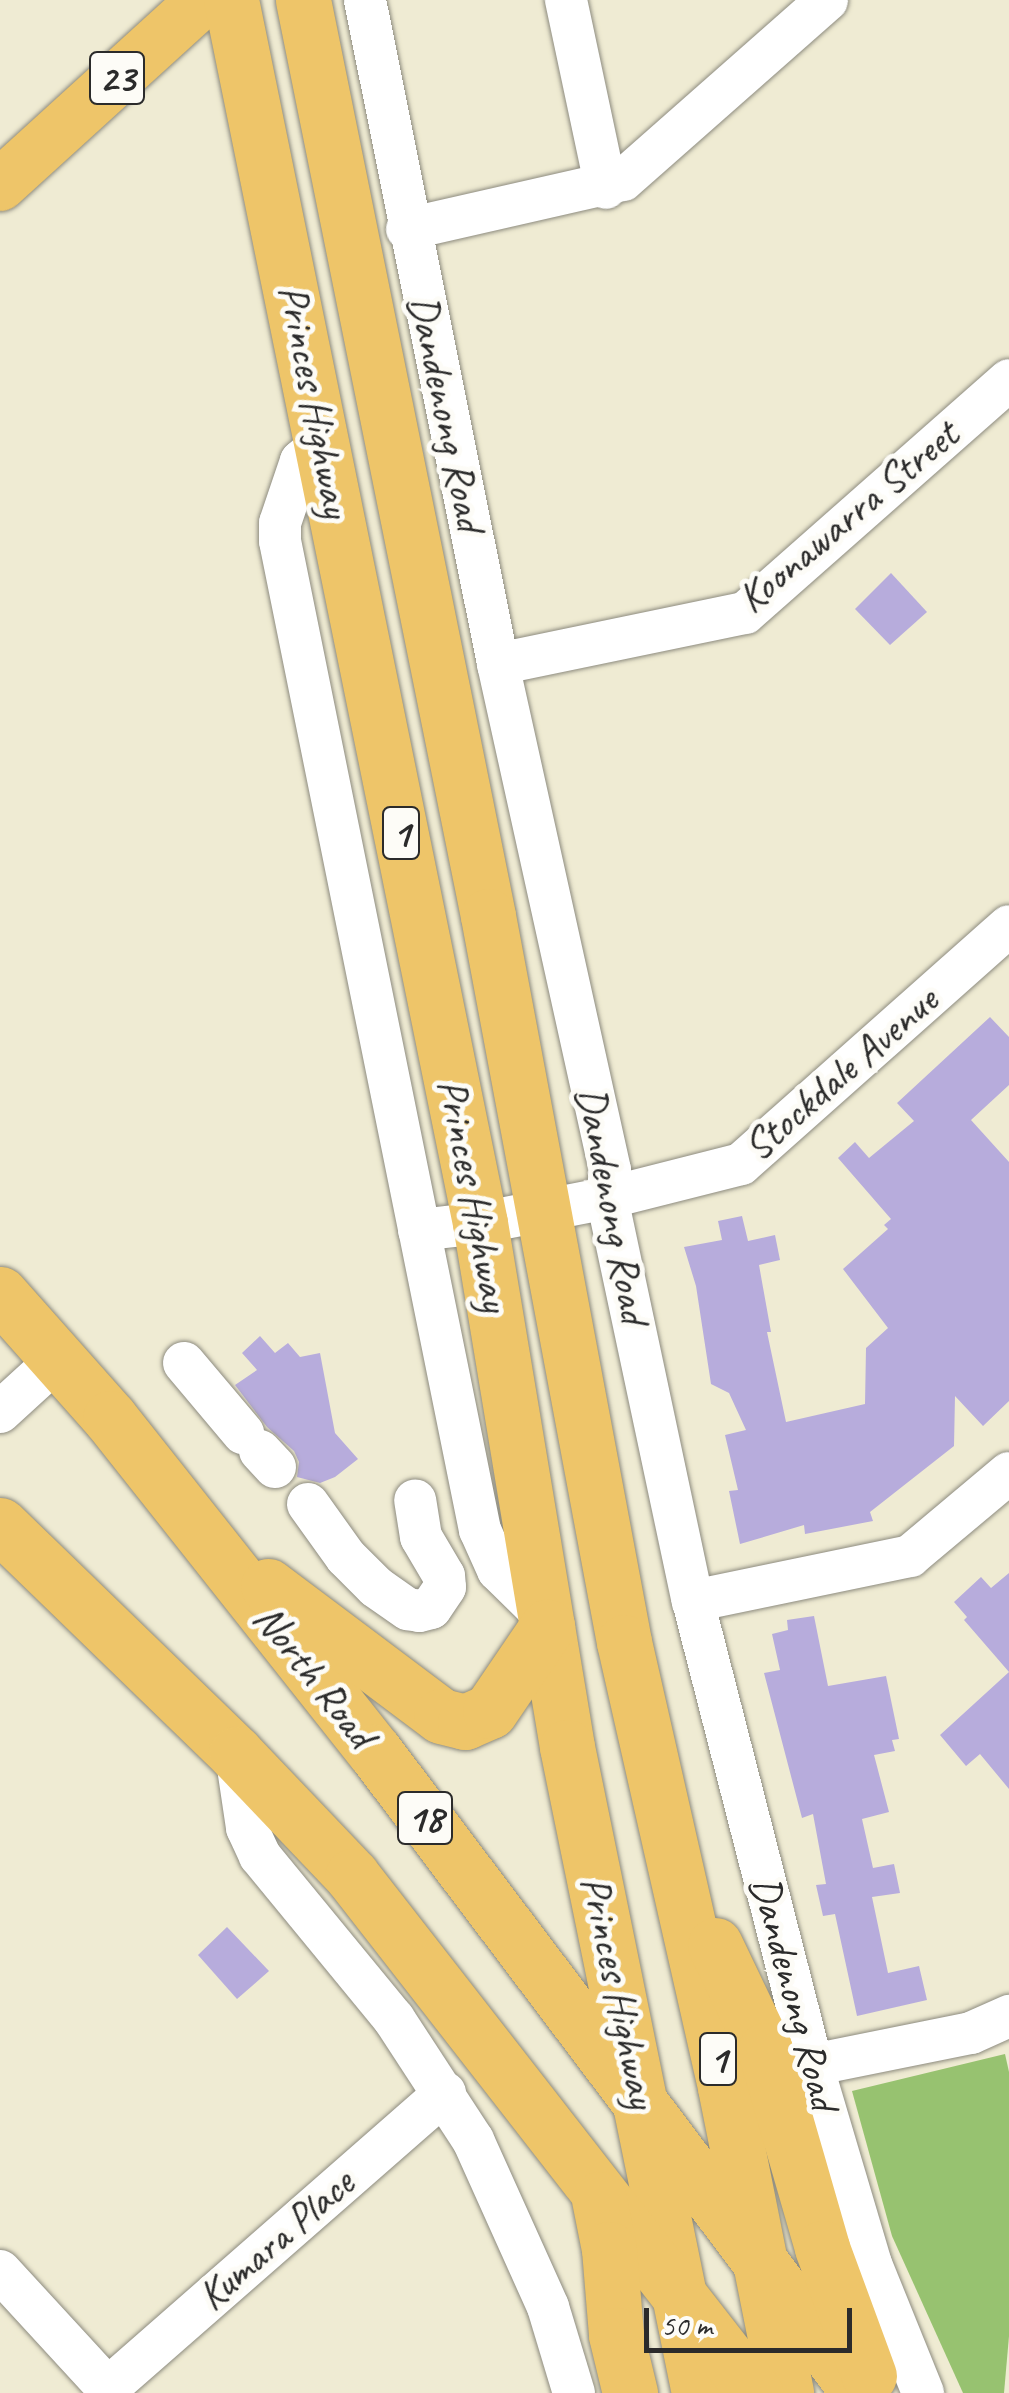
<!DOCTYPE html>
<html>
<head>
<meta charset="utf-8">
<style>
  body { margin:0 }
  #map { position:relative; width:1009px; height:2393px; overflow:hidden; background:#efebd3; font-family:Caveat,sans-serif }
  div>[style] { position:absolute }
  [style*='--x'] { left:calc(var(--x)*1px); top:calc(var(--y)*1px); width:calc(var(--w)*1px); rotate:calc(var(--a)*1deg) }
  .green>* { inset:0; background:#97c270 }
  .building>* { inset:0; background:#b7acdc }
  .roads { filter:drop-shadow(0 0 2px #8d8b7f) drop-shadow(0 0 2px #8d8b7f) }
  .minor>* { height:42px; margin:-21px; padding:0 21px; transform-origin:21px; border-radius:21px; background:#fff }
  .major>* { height:52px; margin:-26px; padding:0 26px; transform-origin:26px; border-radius:26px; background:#eec569 }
  .highway>* { height:55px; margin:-27.5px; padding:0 27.5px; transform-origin:27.5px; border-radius:27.5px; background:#eec569 }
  span { translate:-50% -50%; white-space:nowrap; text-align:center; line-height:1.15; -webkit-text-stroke:10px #fdfcf7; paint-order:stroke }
  .shield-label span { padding:2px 8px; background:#fdfcf7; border:2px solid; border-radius:8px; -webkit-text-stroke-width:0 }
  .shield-label { font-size:40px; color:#2b2b2b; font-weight:700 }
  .street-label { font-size:42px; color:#2b2b2b }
  .scale { position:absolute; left:644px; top:2308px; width:208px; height:45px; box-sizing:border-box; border:5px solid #2b2b2b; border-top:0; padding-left:12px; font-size:30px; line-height:35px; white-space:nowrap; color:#2b2b2b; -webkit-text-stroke:8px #fdfcf7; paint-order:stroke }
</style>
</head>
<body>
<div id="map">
  <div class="green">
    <div style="clip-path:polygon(1005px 2054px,1009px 2072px,1009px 2336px,1004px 2393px,963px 2393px,892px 2236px,852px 2091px)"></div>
  </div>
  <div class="building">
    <div style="clip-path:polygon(891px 573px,927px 612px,890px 645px,855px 609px)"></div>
    <div style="clip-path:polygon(990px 1017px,1009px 1037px,1009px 1085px,971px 1120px,1009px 1162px,1009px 1401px,983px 1426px,955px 1396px,954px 1446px,870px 1512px,873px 1521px,805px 1534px,804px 1525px,740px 1544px,729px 1491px,738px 1490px,725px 1435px,746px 1430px,729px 1393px,711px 1384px,696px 1286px,684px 1247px,722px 1240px,718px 1221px,742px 1216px,748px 1241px,775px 1235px,780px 1260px,759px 1265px,771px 1332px,767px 1332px,786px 1422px,865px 1404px,866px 1348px,888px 1328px,843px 1269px,888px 1229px,884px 1225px,891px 1219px,838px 1158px,855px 1142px,869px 1158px,914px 1121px,897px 1103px)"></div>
    <div style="clip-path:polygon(260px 1336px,275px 1353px,288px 1343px,300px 1357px,320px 1353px,335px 1433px,358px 1459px,335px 1477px,320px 1483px,297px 1477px,299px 1462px,294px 1451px,267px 1427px,235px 1385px,257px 1370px,242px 1353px)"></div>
    <div style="clip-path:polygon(1009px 1573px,1009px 1789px,980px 1754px,966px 1766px,940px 1735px,1009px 1672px,964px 1620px,967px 1617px,954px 1602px,981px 1577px,991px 1588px)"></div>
    <div style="clip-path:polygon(814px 1616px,828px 1686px,886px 1676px,899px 1739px,892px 1740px,895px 1751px,874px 1755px,889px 1812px,862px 1819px,873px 1868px,894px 1864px,900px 1893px,872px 1897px,888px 1973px,919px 1966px,927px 2000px,857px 2016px,835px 1914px,823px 1916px,816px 1885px,826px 1884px,813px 1814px,802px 1818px,764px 1673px,780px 1670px,772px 1634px,788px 1630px,787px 1620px)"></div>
    <div style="clip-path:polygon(227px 1927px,269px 1971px,237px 1999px,198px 1955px)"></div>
  </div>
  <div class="roads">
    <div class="minor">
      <div style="--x:365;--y:0;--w:677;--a:78.67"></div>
      <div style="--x:498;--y:664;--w:518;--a:77.52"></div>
      <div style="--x:610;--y:1170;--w:28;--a:96"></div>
      <div style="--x:607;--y:1198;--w:412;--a:78"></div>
      <div style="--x:693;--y:1601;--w:479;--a:75.6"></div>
      <div style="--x:812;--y:2065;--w:208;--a:73.5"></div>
      <div style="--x:871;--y:2264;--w:139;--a:68"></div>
      <div style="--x:566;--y:0;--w:192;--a:78"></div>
      <div style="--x:407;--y:229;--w:221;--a:-12.8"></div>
      <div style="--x:623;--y:180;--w:272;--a:-41.4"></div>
      <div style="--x:322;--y:443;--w:28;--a:139"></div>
      <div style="--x:301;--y:461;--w:65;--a:108.7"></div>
      <div style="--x:280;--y:523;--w:18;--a:90"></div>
      <div style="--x:280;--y:541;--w:1009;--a:78.57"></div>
      <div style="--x:480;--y:1530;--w:44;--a:65.8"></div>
      <div style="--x:498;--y:1570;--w:66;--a:44.4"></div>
      <div style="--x:498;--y:664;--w:252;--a:-11.7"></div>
      <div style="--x:745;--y:613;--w:352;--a:-41.4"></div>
      <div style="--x:419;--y:1230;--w:61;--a:-6.5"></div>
      <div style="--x:480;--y:1223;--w:129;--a:-11.1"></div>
      <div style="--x:607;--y:1198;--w:138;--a:-14.2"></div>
      <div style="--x:741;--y:1164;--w:358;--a:-41.6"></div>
      <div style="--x:184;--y:1363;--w:92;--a:49.9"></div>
      <div style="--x:0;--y:1412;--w:77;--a:-42.4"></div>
      <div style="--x:260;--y:1451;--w:22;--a:47"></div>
      <div style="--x:308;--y:1504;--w:65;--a:54.4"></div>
      <div style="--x:346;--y:1557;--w:42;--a:45"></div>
      <div style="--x:376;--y:1587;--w:39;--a:35"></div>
      <div style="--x:408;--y:1609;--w:11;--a:10"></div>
      <div style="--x:419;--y:1611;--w:12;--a:-14"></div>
      <div style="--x:431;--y:1608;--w:25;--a:-56"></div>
      <div style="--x:445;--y:1587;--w:11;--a:-95"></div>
      <div style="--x:444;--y:1576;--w:45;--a:-120.5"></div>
      <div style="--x:421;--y:1537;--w:37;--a:-99"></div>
      <div style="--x:693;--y:1601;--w:222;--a:-11.7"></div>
      <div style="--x:910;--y:1556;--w:129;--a:-40"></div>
      <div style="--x:236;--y:1754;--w:75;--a:81.5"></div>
      <div style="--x:247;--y:1828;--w:31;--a:65"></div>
      <div style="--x:260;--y:1856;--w:211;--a:50.6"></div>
      <div style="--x:394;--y:2019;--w:145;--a:56.9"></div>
      <div style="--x:473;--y:2140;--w:183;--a:65.8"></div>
      <div style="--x:548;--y:2307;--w:90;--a:73.2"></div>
      <div style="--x:812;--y:2065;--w:162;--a:-11.4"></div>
      <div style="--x:971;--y:2033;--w:42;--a:-24.1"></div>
      <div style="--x:0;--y:2271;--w:166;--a:47.4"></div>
      <div style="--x:108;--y:2388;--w:448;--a:-41.2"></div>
    </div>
    <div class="major">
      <div style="--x:0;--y:185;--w:275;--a:-42.3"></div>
    </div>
    <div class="highway">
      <div style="--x:231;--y:0;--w:1248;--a:78.49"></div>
      <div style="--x:480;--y:1223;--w:531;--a:80.57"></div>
      <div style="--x:567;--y:1747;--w:659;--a:78.45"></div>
      <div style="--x:303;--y:0;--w:934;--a:78.58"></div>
      <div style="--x:488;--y:916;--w:739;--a:79.39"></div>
      <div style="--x:624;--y:1642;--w:456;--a:77.2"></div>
      <div style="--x:725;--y:2087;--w:312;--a:78.7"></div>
      <div style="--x:0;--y:1294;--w:166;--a:48.4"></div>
      <div style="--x:110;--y:1418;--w:426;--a:51.6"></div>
      <div style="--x:375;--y:1752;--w:803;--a:52.94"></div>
      <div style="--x:0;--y:1525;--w:329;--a:44.1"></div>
      <div style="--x:236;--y:1754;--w:168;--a:46.4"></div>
      <div style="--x:352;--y:1876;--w:656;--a:52.06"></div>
      <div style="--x:268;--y:1586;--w:216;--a:36.9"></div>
      <div style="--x:441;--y:1716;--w:25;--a:14"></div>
      <div style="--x:465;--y:1722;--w:27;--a:-24"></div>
      <div style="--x:490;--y:1711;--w:102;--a:-55.8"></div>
      <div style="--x:715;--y:1945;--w:116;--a:64.5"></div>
      <div style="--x:765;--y:2050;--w:206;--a:73.9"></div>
      <div style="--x:822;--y:2248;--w:136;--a:69.8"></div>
      <div style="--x:599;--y:2199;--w:51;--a:78.7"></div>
      <div style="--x:609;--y:2249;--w:86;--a:85.3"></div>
      <div style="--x:616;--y:2335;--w:60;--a:76.4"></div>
    </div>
  </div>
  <div class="shield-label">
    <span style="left:117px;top:78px">23</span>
    <span style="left:401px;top:833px">1</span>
    <span style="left:425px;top:1818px">18</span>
    <span style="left:718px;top:2059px">1</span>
  </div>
  <div class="street-label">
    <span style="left:314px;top:401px;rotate:79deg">Princes Highway</span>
    <span style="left:446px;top:413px;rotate:78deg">Dandenong Road</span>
    <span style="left:848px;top:517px;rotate:-40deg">Koonawarra Street</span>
    <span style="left:841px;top:1074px;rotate:-41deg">Stockdale Avenue</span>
    <span style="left:473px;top:1195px;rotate:79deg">Princes Highway</span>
    <span style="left:612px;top:1205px;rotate:79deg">Dandenong Road</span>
    <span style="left:314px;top:1676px;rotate:52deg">North Road</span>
    <span style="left:618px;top:1992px;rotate:78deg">Princes Highway</span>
    <span style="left:794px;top:1993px;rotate:75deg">Dandenong Road</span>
    <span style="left:276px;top:2240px;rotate:-41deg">Kumara Place</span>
  </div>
  <div class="scale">50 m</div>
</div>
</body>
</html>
